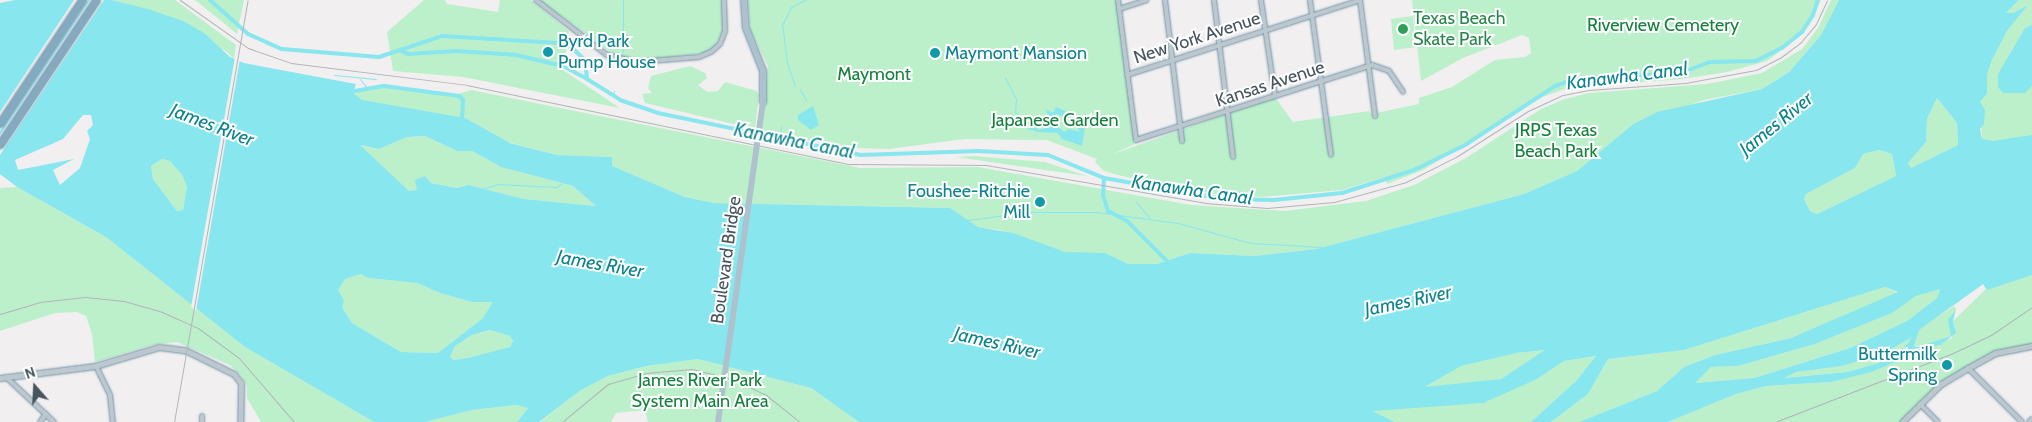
<!DOCTYPE html>
<html>
<head>
<meta charset="utf-8">
<style>
  body { margin:0 }
  #map { position:relative; width:2032px; height:422px; overflow:hidden; background:#f1efef; font-family:Cabin,sans-serif }
  div>[style] { position:absolute }
  [style*='--x'] { left:calc(var(--x)*1px); top:calc(var(--y)*1px); width:calc(var(--w)*1px); rotate:calc(var(--a)*1deg) }
  .green>* { inset:0; background:#bcf0ca }
  .water>* { inset:0; background:#88e6ee }
  .pier>* { inset:0; background:#f1efef }
  .stream>* { height:1px; margin:-0.5px; padding:0 0.5px; transform-origin:0.5px; border-radius:0.5px; background:#88e6ee }
  .canal>* { height:4px; margin:-2px; padding:0 2px; transform-origin:2px; border-radius:2px; background:#88e6ee }
  .roads { filter:drop-shadow(0 0 1px #7194ab) drop-shadow(0 0 1px #7194ab) }
  .minor>* { height:4px; margin:-2px; padding:0 2px; transform-origin:2px; border-radius:2px; background:#bcc8ce }
  .tertiary>* { height:5px; margin:-2.5px; padding:0 2.5px; transform-origin:2.5px; border-radius:2.5px; background:#bcc8ce }
  .primary>* { height:6px; margin:-3px; padding:0 3px; transform-origin:3px; border-radius:3px; background:#aec2ce }
  .motorway>* { height:7px; margin:-3.5px; padding:0 3.5px; transform-origin:3.5px; border-radius:3.5px; background:#85a9bf }
  .rail>* { height:1px; margin:-0.5px; padding:0 0.5px; transform-origin:0.5px; border-radius:0.5px; background:#b1b5b9 }
  .primary-bridge>* { height:6px; margin:-3px; padding:0 3px; transform-origin:3px; border-radius:3px; background:#aec2ce }
  .dots>* { width:14px; height:14px; translate:-50% -50%; box-sizing:border-box; border:2px solid #fff; border-radius:50% }
  span { translate:-50% -50%; white-space:nowrap; text-align:center; line-height:1.15; -webkit-text-stroke:4px #fff; paint-order:stroke }
  .leisure-label { font-size:18px; color:#27864d }
  .left { translate:0 -50%; text-align:left }
  .park-label { font-size:18px; color:#15803d }
  .street-label { font-size:18px; color:#46555d }
  .culture-label { font-size:18px; color:#0d838f }
  .right { translate:-100% -50%; text-align:right }
  .water-label { font-size:19px; color:#0b838e; font-style:italic }
  .north { position:absolute; left:10px; top:362px; width:50px; height:50px; -webkit-text-stroke:4px #fff; paint-order:stroke; rotate:341deg; font-size:14px; font-weight:700; line-height:20px; text-align:center; color:#46555d }
  .north::after { content:''; display:block; margin:auto; width:18px; height:22px; background:#46555d; clip-path:polygon(50% 0,100% 100%,50% 72%,0 100%) }
</style>
</head>
<body>
<div id="map">
  <div class="green">
    <div style="clip-path:polygon(111px 0,175px 0,236px 45px,234px 59px,226px 51px)"></div>
    <div style="clip-path:polygon(194px 0,244px 0,237px 34px,199px 3px)"></div>
    <div style="clip-path:polygon(424px 0,445px 0,447px 4px,498px 12px,500px 0,531px 0,569px 31px,563px 70px,620px 108px,463px 77px,393px 71px,387px 32px)"></div>
    <div style="clip-path:polygon(539px 0,722px 0,722px 32px,715px 46px,704px 53px,651px 59px,616px 56px)"></div>
    <div style="clip-path:polygon(748px 0,1118px 0,1139px 142px,1113px 154px,1275px 97px,1293px 122px,1369px 111px,1371px 114px,1419px 104px,1419px 98px,1452px 87px,1495px 60px,1525px 57px,1531px 53px,1529px 38px,1522px 35px,1463px 58px,1421px 81px,1412px 0,1821px 0,1802px 34px,1767px 61px,1727px 72px,1682px 79px,1568px 88px,1542px 97px,1423px 170px,1387px 184px,1385px 177px,1342px 190px,1261px 197px,1219px 195px,1122px 176px,1104px 171px,1095px 162px,1097px 159px,1047px 140px,964px 139px,889px 149px,854px 148px,759px 132px,768px 66px,751px 31px)"></div>
    <div style="clip-path:polygon(1831px 0,1839px 0,1821px 35px,1789px 72px,1762px 89px,1704px 100px,1632px 125px,1577px 171px,1524px 194px,1316px 249px,1254px 256px,1190px 253px,1157px 264px,1128px 264px,1065px 252px,1000px 230px,978px 227px,949px 208px,714px 203px,685px 197px,611px 166px,611px 157px,557px 155px,370px 105px,345px 92px,386px 86px,454px 95px,471px 90px,860px 168px,978px 167px,1191px 205px,1285px 211px,1366px 201px,1414px 185px,1466px 158px,1541px 109px,1565px 99px,1589px 93px,1707px 84px,1762px 73px,1802px 49px,1818px 28px)"></div>
    <div style="clip-path:polygon(2019px 0,2032px 0,2032px 350px,2028px 346px,2001px 351px,1941px 384px,1902px 422px,1668px 422px,1736px 394px,1766px 386px,1831px 382px,1900px 360px,1913px 349px,1917px 350px,1952px 338px,1955px 327px,1953px 321px,1986px 289px,1983px 284px,1954px 305px,1956px 309px,1953px 313px,1951px 336px,1925px 346px,1914px 346px,1918px 330px,1954px 306px,1982px 139px,1980px 102px,1987px 94px,1987px 75px,1992px 60px,2007px 31px,2028px 5px,2013px 13px,2006px 13px)"></div>
    <div style="clip-path:polygon(1413px 16px,1416px 47px,1394px 50px,1391px 19px)"></div>
    <div style="clip-path:polygon(690px 66px,705px 73px,707px 78px,698px 85px,707px 92px,718px 91px,725px 82px,757px 91px,759px 95px,755px 129px,645px 103px,642px 94px,652px 93px,648px 88px,651px 76px)"></div>
    <div style="clip-path:polygon(1937px 98px,1957px 123px,1958px 145px,1911px 168px,1908px 163px,1926px 142px,1927px 119px)"></div>
    <div style="clip-path:polygon(425px 136px,457px 151px,472px 151px,501px 167px,573px 186px,596px 206px,524px 199px,469px 185px,457px 188px,431px 183px,417px 185px,417px 190px,409px 191px,359px 145px,379px 149px,407px 137px)"></div>
    <div style="clip-path:polygon(1879px 150px,1892px 154px,1896px 176px,1817px 214px,1810px 211px,1804px 199px,1806px 194px,1855px 168px,1863px 154px)"></div>
    <div style="clip-path:polygon(974px 156px,1045px 162px,1087px 176px,956px 157px)"></div>
    <div style="clip-path:polygon(162px 159px,170px 161px,184px 176px,187px 187px,183px 210px,177px 211px,153px 179px,151px 166px)"></div>
    <div style="clip-path:polygon(17px 187px,106px 237px,245px 347px,374px 422px,261px 422px,247px 398px,247px 386px,241px 375px,230px 365px,177px 342px,152px 345px,95px 362px,92px 334px,86px 316px,77px 312px,55px 313px,0 331px,0 188px)"></div>
    <div style="clip-path:polygon(361px 274px,368px 278px,417px 283px,440px 293px,472px 302px,494px 302px,483px 318px,438px 353px,401px 352px,352px 323px,342px 307px,338px 290px,345px 279px)"></div>
    <div style="clip-path:polygon(1885px 287px,1898px 293px,1791px 338px,1715px 355px,1684px 367px,1657px 391px,1579px 422px,1551px 422px,1588px 394px,1608px 359px,1684px 350px)"></div>
    <div style="clip-path:polygon(1940px 288px,1937px 298px,1907px 321px,1850px 348px,1754px 378px,1694px 383px,1711px 367px,1738px 366px,1815px 344px,1892px 313px,1916px 296px)"></div>
    <div style="clip-path:polygon(491px 330px,510px 336px,513px 341px,510px 347px,495px 353px,454px 360px,450px 357px,455px 346px,472px 335px)"></div>
    <div style="clip-path:polygon(1913px 336px,1903px 350px,1879px 363px,1847px 372px,1782px 378px,1796px 372px,1843px 366px,1888px 351px)"></div>
    <div style="clip-path:polygon(1546px 350px,1501px 379px,1424px 388px,1460px 366px,1517px 353px)"></div>
    <div style="clip-path:polygon(1597px 356px,1577px 380px,1531px 422px,1395px 422px,1371px 411px,1537px 379px,1564px 361px)"></div>
    <div style="clip-path:polygon(698px 359px,811px 388px,859px 422px,648px 422px,645px 410px,616px 413px,611px 422px,540px 422px,581px 390px,608px 376px,646px 366px)"></div>
    <div style="clip-path:polygon(516px 405px,528px 408px,517px 422px,425px 422px,472px 410px)"></div>
  </div>
  <div class="water">
    <div style="clip-path:polygon(evenodd,15px 0,111px 0,148px 9px,183px 21px,204px 33px,230px 57px,244px 63px,356px 84px,353px 93px,362px 100px,465px 118px,510px 143px,557px 155px,612px 157px,612px 166px,685px 197px,714px 203px,950px 208px,978px 227px,1013px 233px,1065px 252px,1105px 253px,1128px 264px,1157px 264px,1190px 253px,1254px 256px,1316px 249px,1524px 194px,1577px 171px,1632px 125px,1657px 112px,1762px 89px,1789px 72px,1821px 35px,1839px 0,2019px 0,2006px 13px,2013px 13px,2028px 5px,2007px 31px,1992px 60px,1987px 75px,1987px 94px,1980px 102px,1985px 110px,1984px 124px,1980px 129px,1982px 139px,1993px 141px,2032px 135px,2032px 275px,1987px 290px,1983px 284px,1919px 330px,1914px 346px,1918px 347px,1951px 336px,1948px 320px,1956px 309px,1953px 321px,1956px 333px,1940px 345px,1913px 349px,1900px 360px,1871px 372px,1831px 382px,1766px 386px,1736px 394px,1668px 422px,1579px 422px,1657px 391px,1684px 367px,1715px 355px,1791px 338px,1898px 292px,1885px 287px,1684px 350px,1608px 359px,1588px 394px,1551px 422px,1531px 422px,1577px 380px,1596px 356px,1564px 361px,1537px 379px,1483px 403px,1372px 411px,1395px 422px,859px 422px,811px 388px,698px 359px,646px 366px,608px 376px,581px 390px,539px 422px,517px 422px,528px 408px,516px 405px,472px 410px,425px 422px,374px 422px,245px 347px,106px 237px,17px 187px,0 174px,0 3px,15px 0,1937px 98px,1957px 123px,1958px 145px,1911px 168px,1908px 163px,1926px 142px,1927px 119px,1937px 98px,15px 0,83px 115px,91px 115px,93px 125px,87px 131px,90px 139px,80px 168px,60px 185px,53px 170px,74px 159px,18px 170px,15px 160px,63px 139px,83px 115px,15px 0,425px 136px,457px 151px,472px 151px,501px 167px,573px 186px,596px 206px,524px 199px,469px 185px,457px 188px,431px 183px,425px 176px,415px 180px,417px 190px,409px 191px,360px 145px,379px 149px,407px 137px,425px 136px,15px 0,1879px 150px,1892px 154px,1896px 176px,1817px 214px,1810px 211px,1804px 199px,1806px 194px,1855px 168px,1863px 154px,1879px 150px,15px 0,162px 159px,170px 161px,183px 176px,187px 187px,183px 210px,177px 211px,153px 179px,151px 166px,162px 159px,15px 0,361px 274px,368px 278px,417px 283px,440px 293px,472px 302px,493px 302px,483px 318px,438px 353px,401px 352px,352px 323px,342px 307px,344px 301px,338px 290px,345px 279px,361px 274px,15px 0,1940px 289px,1937px 298px,1907px 321px,1850px 348px,1754px 378px,1695px 383px,1711px 367px,1738px 366px,1815px 344px,1892px 313px,1916px 296px,1940px 289px,15px 0,490px 330px,510px 336px,513px 341px,510px 347px,472px 357px,454px 360px,450px 357px,455px 346px,472px 335px,490px 330px,15px 0,1912px 337px,1903px 350px,1879px 363px,1847px 372px,1784px 378px,1796px 372px,1843px 366px,1888px 351px,1912px 337px,15px 0,1545px 350px,1501px 379px,1425px 387px,1461px 366px,1517px 353px,1545px 350px)"></div>
    <div style="clip-path:polygon(2032px 25px,2032px 86px,2025px 93px,2003px 93px,1998px 87px,1998px 74px,2025px 28px)"></div>
    <div style="clip-path:polygon(813px 106px,819px 125px,811px 130px,798px 120px,798px 115px)"></div>
    <div style="clip-path:polygon(evenodd,1056px 107px,1086px 120px,1082px 146px,1062px 139px,1058px 133px,1038px 132px,1029px 129px,1035px 122px,1038px 130px,1046px 128px,1037px 121px,1049px 117px,1045px 109px,1053px 113px,1056px 107px,1056px 114px,1072px 119px,1080px 132px,1069px 129px,1064px 132px,1052px 121px,1056px 114px)"></div>
  </div>
  <div class="pier">
    <div style="clip-path:polygon(74px 0,88px 0,0 131px,0 112px)"></div>
    <div style="clip-path:polygon(90px 0,104px 0,0 155px,0 135px)"></div>
    <div style="clip-path:polygon(235px 57px,240px 59px,196px 311px,191px 307px)"></div>
  </div>
  <div class="stream">
    <div style="--x:623;--y:0;--w:52;--a:90"></div>
    <div style="--x:334;--y:75;--w:42;--a:5.4"></div>
    <div style="--x:1005;--y:78;--w:24;--a:62"></div>
    <div style="--x:1016;--y:99;--w:13;--a:94"></div>
    <div style="--x:1015;--y:112;--w:22;--a:51"></div>
    <div style="--x:360;--y:79;--w:11;--a:52"></div>
    <div style="--x:795;--y:86;--w:24;--a:-109"></div>
    <div style="--x:787;--y:63;--w:38;--a:-97"></div>
    <div style="--x:782;--y:25;--w:20;--a:-63"></div>
    <div style="--x:791;--y:7;--w:16;--a:-27"></div>
    <div style="--x:800;--y:90;--w:12;--a:59"></div>
    <div style="--x:613;--y:96;--w:5;--a:-79"></div>
    <div style="--x:780;--y:140;--w:14;--a:-86"></div>
    <div style="--x:482;--y:189;--w:17;--a:-17"></div>
    <div style="--x:498;--y:184;--w:59;--a:2.9"></div>
    <div style="--x:557;--y:187;--w:5;--a:-37"></div>
    <div style="--x:1136;--y:202;--w:21;--a:49"></div>
    <div style="--x:967;--y:220;--w:64;--a:-7.2"></div>
    <div style="--x:1030;--y:212;--w:66;--a:0"></div>
    <div style="--x:1096;--y:212;--w:83;--a:7.6"></div>
    <div style="--x:1178;--y:223;--w:75;--a:15.5"></div>
    <div style="--x:1250;--y:243;--w:72;--a:3.2"></div>
  </div>
  <div class="canal">
    <div style="--x:210;--y:0;--w:51;--a:41.8"></div>
    <div style="--x:248;--y:34;--w:37;--a:24"></div>
    <div style="--x:282;--y:49;--w:97;--a:4.7"></div>
    <div style="--x:379;--y:57;--w:66;--a:-18.4"></div>
    <div style="--x:442;--y:36;--w:118;--a:3.4"></div>
    <div style="--x:560;--y:43;--w:12;--a:20"></div>
    <div style="--x:571;--y:47;--w:19;--a:43"></div>
    <div style="--x:585;--y:60;--w:19;--a:84"></div>
    <div style="--x:587;--y:79;--w:39;--a:32"></div>
    <div style="--x:620;--y:100;--w:40;--a:18.9"></div>
    <div style="--x:658;--y:113;--w:207;--a:11.7"></div>
    <div style="--x:861;--y:155;--w:117;--a:-2"></div>
    <div style="--x:978;--y:151;--w:70;--a:3.3"></div>
    <div style="--x:1048;--y:155;--w:61;--a:22.3"></div>
    <div style="--x:1104;--y:178;--w:122;--a:9.9"></div>
    <div style="--x:1224;--y:199;--w:50;--a:1.1"></div>
    <div style="--x:1274;--y:200;--w:68;--a:-5.9"></div>
    <div style="--x:1342;--y:193;--w:76;--a:-17.7"></div>
    <div style="--x:1414;--y:170;--w:57;--a:-26.1"></div>
    <div style="--x:1465;--y:145;--w:108;--a:-33.2"></div>
    <div style="--x:1555;--y:86;--w:21;--a:-19"></div>
    <div style="--x:1575;--y:79;--w:106;--a:-3.2"></div>
    <div style="--x:1681;--y:73;--w:30;--a:-21"></div>
    <div style="--x:1709;--y:62;--w:47;--a:-1.2"></div>
    <div style="--x:1756;--y:61;--w:29;--a:-27"></div>
    <div style="--x:1782;--y:48;--w:26;--a:-39"></div>
    <div style="--x:1802;--y:32;--w:20;--a:-57"></div>
    <div style="--x:1813;--y:15;--w:16;--a:-72"></div>
    <div style="--x:401;--y:51;--w:8;--a:23"></div>
    <div style="--x:408;--y:54;--w:48;--a:-3.6"></div>
    <div style="--x:456;--y:51;--w:60;--a:3.8"></div>
    <div style="--x:516;--y:55;--w:48;--a:13.2"></div>
    <div style="--x:563;--y:66;--w:27;--a:28"></div>
    <div style="--x:349;--y:92;--w:36;--a:-10"></div>
    <div style="--x:384;--y:86;--w:76;--a:7.6"></div>
    <div style="--x:459;--y:96;--w:6;--a:45"></div>
    <div style="--x:463;--y:100;--w:21;--a:93"></div>
    <div style="--x:1104;--y:178;--w:17;--a:93"></div>
    <div style="--x:1103;--y:195;--w:17;--a:73"></div>
    <div style="--x:1108;--y:211;--w:21;--a:28"></div>
    <div style="--x:1127;--y:221;--w:57;--a:45"></div>
  </div>
  <div class="roads">
    <div class="minor">
      <div style="--x:536;--y:0;--w:90;--a:37.8"></div>
      <div style="--x:607;--y:55;--w:32;--a:13"></div>
      <div style="--x:638;--y:62;--w:61;--a:-4.7"></div>
      <div style="--x:699;--y:57;--w:13;--a:-23"></div>
      <div style="--x:711;--y:52;--w:12;--a:-42"></div>
      <div style="--x:720;--y:44;--w:14;--a:-69"></div>
      <div style="--x:725;--y:31;--w:31;--a:-92"></div>
      <div style="--x:1118;--y:0;--w:141;--a:82.7"></div>
      <div style="--x:1136;--y:140;--w:248;--a:-17.6"></div>
      <div style="--x:1372;--y:65;--w:18;--a:19"></div>
      <div style="--x:1389;--y:71;--w:25;--a:56"></div>
      <div style="--x:1165;--y:0;--w:142;--a:83.1"></div>
      <div style="--x:1214;--y:0;--w:158;--a:83.1"></div>
      <div style="--x:1261;--y:0;--w:97;--a:81.7"></div>
      <div style="--x:1310;--y:0;--w:156;--a:82.3"></div>
      <div style="--x:1360;--y:0;--w:117;--a:82.6"></div>
      <div style="--x:1119;--y:9;--w:29;--a:-18"></div>
      <div style="--x:1127;--y:75;--w:245;--a:-17.8"></div>
      <div style="--x:96;--y:366;--w:32;--a:64"></div>
      <div style="--x:110;--y:395;--w:27;--a:84"></div>
      <div style="--x:1968;--y:368;--w:76;--a:45"></div>
      <div style="--x:6;--y:377;--w:66;--a:43.2"></div>
      <div style="--x:1920;--y:404;--w:25;--a:45"></div>
      <div style="--x:202;--y:416;--w:6;--a:90"></div>
      <div style="--x:40;--y:422;--w:10;--a:-53"></div>
      <div style="--x:2029;--y:422;--w:4;--a:-45"></div>
    </div>
    <div class="tertiary">
      <div style="--x:0;--y:378;--w:96;--a:-7.2"></div>
      <div style="--x:95;--y:366;--w:67;--a:-16.5"></div>
      <div style="--x:159;--y:347;--w:26;--a:7"></div>
      <div style="--x:185;--y:350;--w:55;--a:26.1"></div>
      <div style="--x:234;--y:374;--w:11;--a:52"></div>
      <div style="--x:241;--y:383;--w:39;--a:91"></div>
      <div style="--x:1902;--y:422;--w:54;--a:-44.3"></div>
      <div style="--x:1941;--y:384;--w:31;--a:-31"></div>
      <div style="--x:1968;--y:368;--w:31;--a:-29"></div>
      <div style="--x:1995;--y:353;--w:38;--a:-11"></div>
    </div>
    <div class="primary">
      <div style="--x:744;--y:0;--w:28;--a:86"></div>
      <div style="--x:746;--y:28;--w:46;--a:68.4"></div>
      <div style="--x:763;--y:71;--w:31;--a:90"></div>
    </div>
    <div class="motorway">
      <div style="--x:0;--y:123;--w:148;--a:-56.3"></div>
      <div style="--x:0;--y:144;--w:173;--a:-56.3"></div>
    </div>
  </div>
  <div class="rail">
    <div style="--x:180;--y:0;--w:83;--a:35.2"></div>
    <div style="--x:248;--y:48;--w:46;--a:19.2"></div>
    <div style="--x:291;--y:63;--w:177;--a:7.1"></div>
    <div style="--x:467;--y:85;--w:391;--a:11.7"></div>
    <div style="--x:850;--y:164;--w:136;--a:0.4"></div>
    <div style="--x:986;--y:165;--w:222;--a:9.8"></div>
    <div style="--x:1205;--y:203;--w:62;--a:4.6"></div>
    <div style="--x:1267;--y:208;--w:67;--a:-5.1"></div>
    <div style="--x:1334;--y:202;--w:75;--a:-15.5"></div>
    <div style="--x:1406;--y:182;--w:56;--a:-26.6"></div>
    <div style="--x:1456;--y:157;--w:85;--a:-32.6"></div>
    <div style="--x:1528;--y:111;--w:38;--a:-25"></div>
    <div style="--x:1563;--y:95;--w:26;--a:-11"></div>
    <div style="--x:1589;--y:90;--w:96;--a:-4.2"></div>
    <div style="--x:1685;--y:83;--w:72;--a:-10.4"></div>
    <div style="--x:1756;--y:70;--w:27;--a:-27"></div>
    <div style="--x:1780;--y:58;--w:26;--a:-37"></div>
    <div style="--x:1801;--y:42;--w:23;--a:-50"></div>
    <div style="--x:1816;--y:24;--w:26;--a:-65"></div>
    <div style="--x:0;--y:314;--w:42;--a:-16.7"></div>
    <div style="--x:40;--y:302;--w:45;--a:-6.3"></div>
    <div style="--x:85;--y:297;--w:39;--a:6"></div>
    <div style="--x:124;--y:301;--w:40;--a:16"></div>
    <div style="--x:162;--y:312;--w:39;--a:24"></div>
    <div style="--x:198;--y:328;--w:51;--a:36.2"></div>
    <div style="--x:239;--y:358;--w:84;--a:49.3"></div>
    <div style="--x:174;--y:422;--w:428;--a:-80.1"></div>
    <div style="--x:562;--y:422;--w:60;--a:-39.6"></div>
    <div style="--x:608;--y:384;--w:40;--a:-16"></div>
    <div style="--x:646;--y:373;--w:46;--a:-5"></div>
    <div style="--x:692;--y:369;--w:41;--a:14"></div>
    <div style="--x:732;--y:379;--w:38;--a:25"></div>
    <div style="--x:766;--y:395;--w:43;--a:38.5"></div>
    <div style="--x:1775;--y:422;--w:191;--a:-21.2"></div>
    <div style="--x:1953;--y:353;--w:42;--a:-25.3"></div>
    <div style="--x:1991;--y:335;--w:50;--a:-34.3"></div>
  </div>
  <div class="primary-bridge">
    <div style="--x:718;--y:422;--w:323;--a:-82"></div>
  </div>
  <div class="dots">
    <div style="left:1403px;top:29px;background:#2e9e5b"></div>
    <div style="left:548px;top:52px;background:#0f9aa8"></div>
    <div style="left:935px;top:53px;background:#0f9aa8"></div>
    <div style="left:1040px;top:202px;background:#0f9aa8"></div>
    <div style="left:1947px;top:365px;background:#0f9aa8"></div>
  </div>
  <div class="leisure-label">
    <span class="left" style="left:1413px;top:29px">Texas Beach<br>Skate Park</span>
  </div>
  <div class="park-label">
    <span style="left:1663px;top:25px">Riverview Cemetery</span>
    <span style="left:874px;top:74px">Maymont</span>
    <span style="left:1055px;top:120px">Japanese Garden</span>
    <span style="left:1556px;top:141px">JRPS Texas<br>Beach Park</span>
    <span style="left:700px;top:391px">James River Park<br>System Main Area</span>
  </div>
  <div class="street-label">
    <span style="left:1197px;top:38px;rotate:-18deg">New York Avenue</span>
    <span style="left:1270px;top:84px;rotate:-18deg">Kansas Avenue</span>
    <span style="left:726px;top:260px;rotate:-82deg">Boulevard Bridge</span>
  </div>
  <div class="culture-label">
    <span class="left" style="left:558px;top:52px">Byrd Park<br>Pump House</span>
    <span class="left" style="left:945px;top:53px">Maymont Mansion</span>
    <span class="right" style="left:1030px;top:202px">Foushee-Ritchie<br>Mill</span>
    <span class="right" style="left:1937px;top:365px">Buttermilk<br>Spring</span>
  </div>
  <div class="water-label">
    <span style="left:1627px;top:76px;rotate:-7deg">Kanawha Canal</span>
    <span style="left:1776px;top:124px;rotate:-39deg">James River</span>
    <span style="left:212px;top:125px;rotate:21deg">James River</span>
    <span style="left:794px;top:141px;rotate:11deg">Kanawha Canal</span>
    <span style="left:1192px;top:190px;rotate:8deg">Kanawha Canal</span>
    <span style="left:600px;top:264px;rotate:10deg">James River</span>
    <span style="left:1408px;top:301px;rotate:-12deg">James River</span>
    <span style="left:997px;top:343px;rotate:13deg">James River</span>
  </div>
  <div class="north">N</div>
</div>
</body>
</html>
